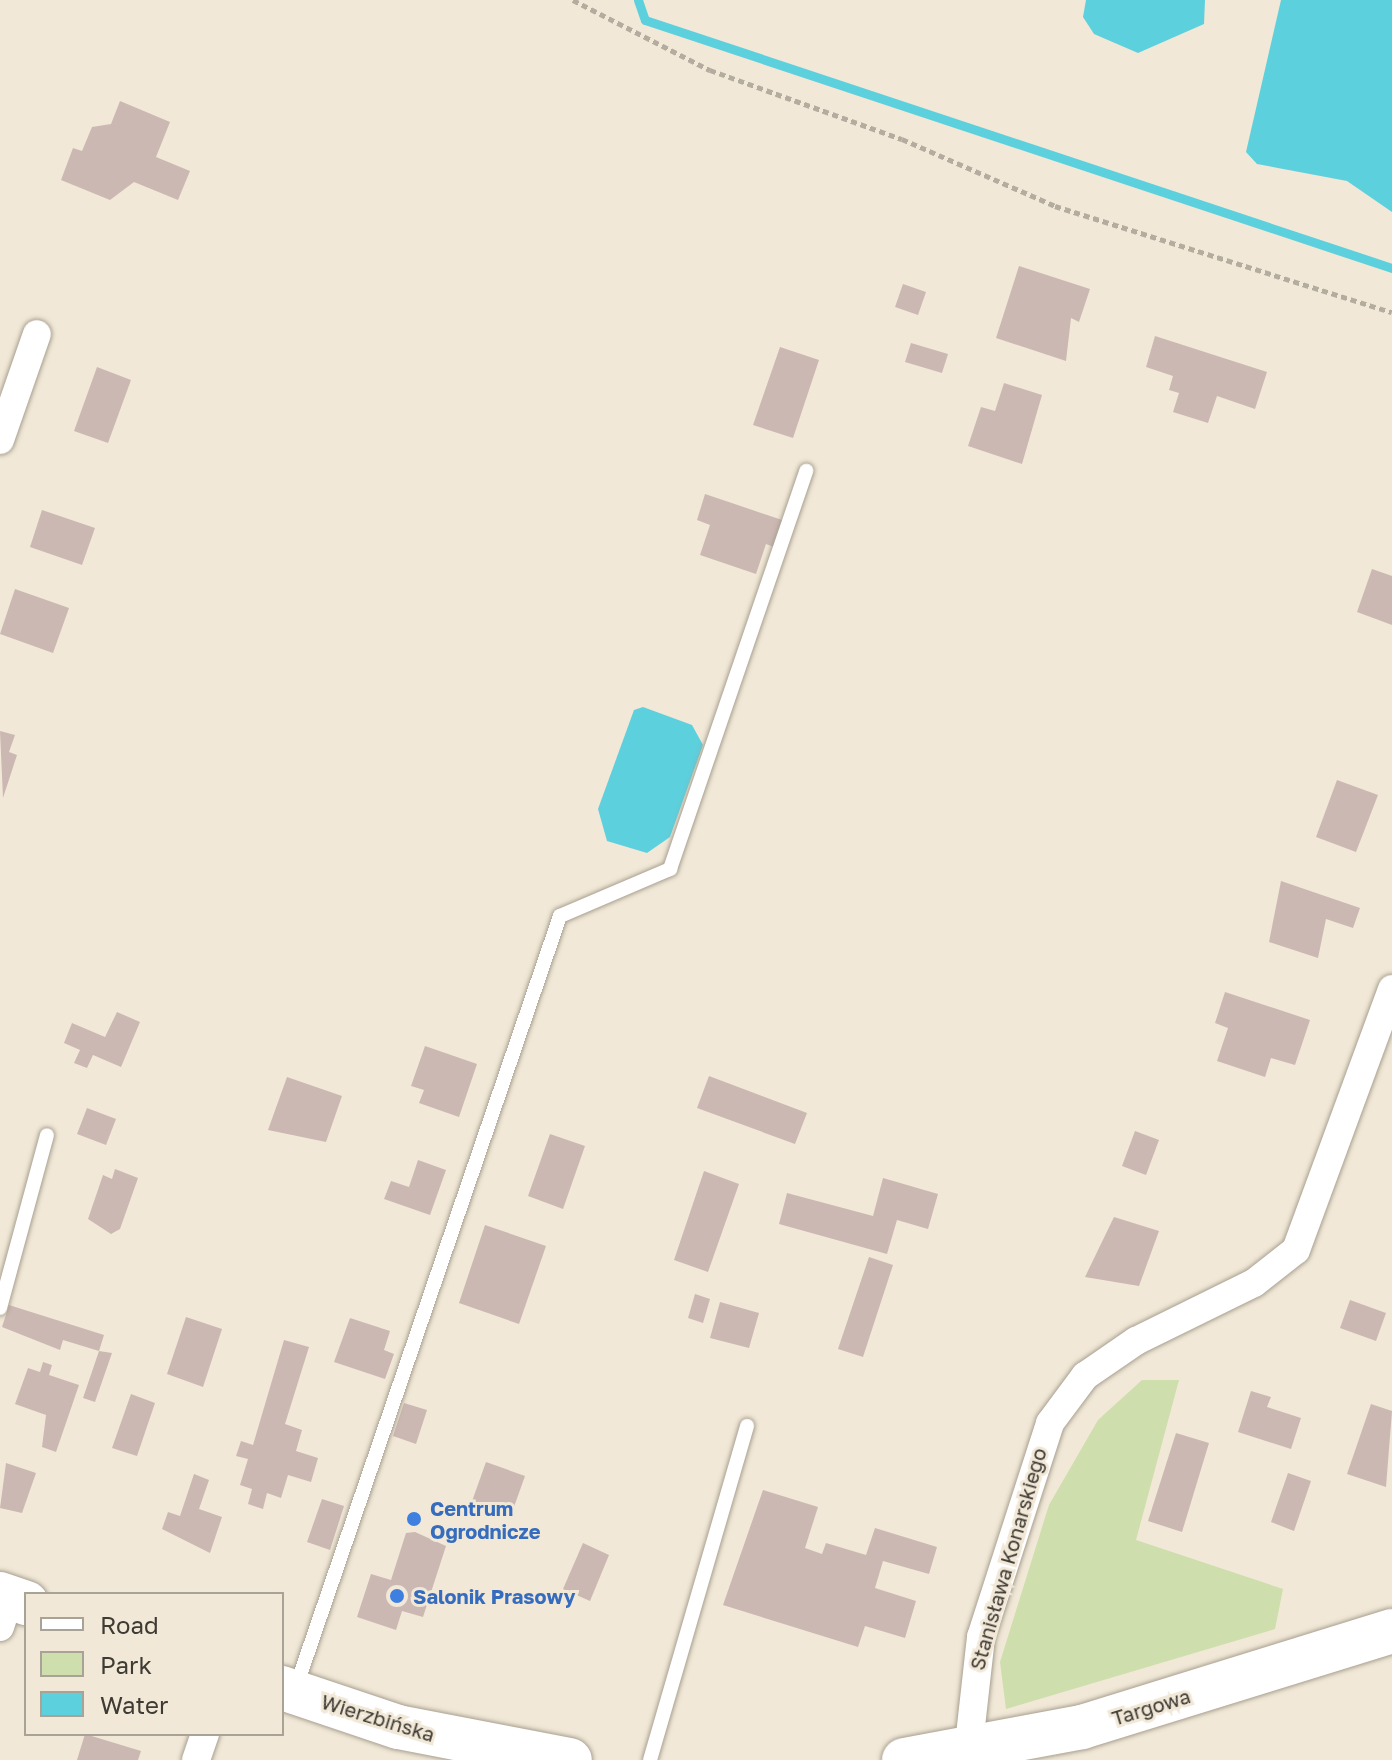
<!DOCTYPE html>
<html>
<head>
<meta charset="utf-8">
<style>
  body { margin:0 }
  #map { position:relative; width:1392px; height:1760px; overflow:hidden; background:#f1e8d7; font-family:"Golos Text",sans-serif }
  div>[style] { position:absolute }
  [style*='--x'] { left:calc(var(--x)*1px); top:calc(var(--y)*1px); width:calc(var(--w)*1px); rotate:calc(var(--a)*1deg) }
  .green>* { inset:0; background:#cedeac }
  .water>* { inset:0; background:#5dd0dd }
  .stream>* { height:9px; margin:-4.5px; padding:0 4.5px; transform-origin:4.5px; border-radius:4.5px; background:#5dd0dd }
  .building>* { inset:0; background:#ccb8b3 }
  .path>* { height:5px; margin-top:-2.5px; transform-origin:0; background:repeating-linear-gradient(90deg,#b4ac9f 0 6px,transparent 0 10px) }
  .roads { filter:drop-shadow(0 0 2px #a89f90) drop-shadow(0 0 2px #a89f90) }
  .lane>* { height:14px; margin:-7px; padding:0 7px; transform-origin:7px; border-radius:7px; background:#fff }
  .street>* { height:28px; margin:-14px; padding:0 14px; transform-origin:14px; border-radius:14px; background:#fff }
  .primary>* { height:44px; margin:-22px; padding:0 22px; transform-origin:22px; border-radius:22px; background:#fff }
  .dots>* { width:22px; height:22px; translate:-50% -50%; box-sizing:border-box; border:4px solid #f1e8d7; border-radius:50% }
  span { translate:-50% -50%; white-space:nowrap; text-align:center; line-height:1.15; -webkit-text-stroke:6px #f1e8d7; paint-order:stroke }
  .shop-label { font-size:20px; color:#366cbe; font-weight:700 }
  .left { translate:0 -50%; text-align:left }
  .street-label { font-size:20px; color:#3e3a34 }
  .legend { position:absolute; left:24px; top:1592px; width:260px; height:144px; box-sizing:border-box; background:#f1e8d7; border:2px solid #a9a296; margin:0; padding:10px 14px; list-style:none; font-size:24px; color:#3e3a34 }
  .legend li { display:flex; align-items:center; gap:16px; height:40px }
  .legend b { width:40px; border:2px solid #a9a296 }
</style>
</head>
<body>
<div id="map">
  <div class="green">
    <div style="clip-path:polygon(1142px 1380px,1179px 1380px,1136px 1540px,1283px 1589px,1275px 1629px,1006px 1709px,1000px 1662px,1049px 1505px,1098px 1420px)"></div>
  </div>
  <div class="water">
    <div style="clip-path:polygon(1086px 0,1205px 0,1204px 24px,1138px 53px,1094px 34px,1083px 17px)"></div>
    <div style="clip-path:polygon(1281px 0,1392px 0,1392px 212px,1347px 181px,1257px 164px,1246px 152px)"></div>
    <div style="clip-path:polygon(643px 707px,692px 725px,703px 745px,670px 837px,647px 853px,607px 841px,598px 809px,634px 710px)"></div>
  </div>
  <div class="stream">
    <div style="--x:638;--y:0;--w:21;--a:71"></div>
    <div style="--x:645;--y:20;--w:787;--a:18.37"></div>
  </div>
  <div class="building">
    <div style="clip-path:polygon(120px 101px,170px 122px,156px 157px,190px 171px,178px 200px,134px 182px,110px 200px,61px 180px,73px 148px,82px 151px,92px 127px,111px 124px)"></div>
    <div style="clip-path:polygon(1019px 266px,1090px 289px,1079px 322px,1071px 318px,1066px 361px,996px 338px)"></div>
    <div style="clip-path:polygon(903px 284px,926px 292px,918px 315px,895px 307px)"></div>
    <div style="clip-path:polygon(1155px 336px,1267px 372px,1255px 409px,1217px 396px,1208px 423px,1173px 412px,1179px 393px,1169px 390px,1173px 376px,1146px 367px)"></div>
    <div style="clip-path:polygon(911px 343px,948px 354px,942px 373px,905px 362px)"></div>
    <div style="clip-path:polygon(780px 347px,819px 360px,793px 438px,753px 425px)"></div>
    <div style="clip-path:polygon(97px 367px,131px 380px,108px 443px,74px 431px)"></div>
    <div style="clip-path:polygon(1004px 383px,1042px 395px,1022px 464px,968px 446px,981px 407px,995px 411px)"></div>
    <div style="clip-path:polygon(705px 494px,788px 522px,779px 549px,766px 544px,756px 574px,700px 555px,710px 525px,697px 520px)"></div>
    <div style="clip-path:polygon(42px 510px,95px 528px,82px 565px,30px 547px)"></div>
    <div style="clip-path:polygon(1372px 569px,1392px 576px,1392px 625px,1357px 612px)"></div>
    <div style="clip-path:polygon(15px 589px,69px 608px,53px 653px,0 634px)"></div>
    <div style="clip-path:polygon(0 731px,15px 735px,9px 752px,17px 755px,3px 798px)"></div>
    <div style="clip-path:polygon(1337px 780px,1378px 795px,1356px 852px,1316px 837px)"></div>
    <div style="clip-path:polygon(1281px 881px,1360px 908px,1353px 928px,1326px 919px,1318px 958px,1269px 942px)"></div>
    <div style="clip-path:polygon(1225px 992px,1310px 1020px,1295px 1065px,1271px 1058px,1265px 1077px,1217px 1061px,1228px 1028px,1215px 1023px)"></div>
    <div style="clip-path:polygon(117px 1012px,140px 1022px,121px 1067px,93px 1055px,87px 1068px,74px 1063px,80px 1050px,64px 1043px,72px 1023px,105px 1037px)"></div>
    <div style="clip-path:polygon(425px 1046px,477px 1064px,459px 1117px,419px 1103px,424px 1090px,411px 1086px)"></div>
    <div style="clip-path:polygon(709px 1076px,807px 1113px,795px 1144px,697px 1108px)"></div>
    <div style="clip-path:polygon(287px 1077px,342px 1096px,326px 1142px,268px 1130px)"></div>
    <div style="clip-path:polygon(87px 1108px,116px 1119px,106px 1145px,77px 1134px)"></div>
    <div style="clip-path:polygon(1135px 1131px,1159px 1140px,1146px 1175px,1122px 1166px)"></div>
    <div style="clip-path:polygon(550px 1134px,585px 1146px,563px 1209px,528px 1196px)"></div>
    <div style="clip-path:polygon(418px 1160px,446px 1170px,430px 1215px,384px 1199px,391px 1181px,409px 1187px)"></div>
    <div style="clip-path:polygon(115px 1169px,138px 1178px,120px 1229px,111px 1234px,88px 1219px,103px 1175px,112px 1179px)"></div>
    <div style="clip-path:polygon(704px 1171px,739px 1184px,708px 1272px,674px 1260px)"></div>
    <div style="clip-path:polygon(883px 1178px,938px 1194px,928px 1229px,897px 1220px,887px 1254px,779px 1224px,787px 1193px,873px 1216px)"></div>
    <div style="clip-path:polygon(1114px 1217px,1159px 1231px,1139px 1286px,1085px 1277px)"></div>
    <div style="clip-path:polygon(485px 1225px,546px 1246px,519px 1324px,459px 1303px)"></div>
    <div style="clip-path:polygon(869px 1257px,893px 1265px,863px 1357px,838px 1349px)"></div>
    <div style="clip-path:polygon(695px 1294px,710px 1299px,703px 1323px,688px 1318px)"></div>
    <div style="clip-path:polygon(1350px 1300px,1386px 1313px,1376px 1341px,1340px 1328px)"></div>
    <div style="clip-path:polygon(720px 1302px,759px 1313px,749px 1348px,710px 1338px)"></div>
    <div style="clip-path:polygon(9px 1305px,104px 1335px,99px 1351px,112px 1353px,95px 1402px,83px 1398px,99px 1351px,63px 1340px,60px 1350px,2px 1327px)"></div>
    <div style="clip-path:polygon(186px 1317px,222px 1329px,203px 1387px,167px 1374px)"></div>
    <div style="clip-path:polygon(350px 1318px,390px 1331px,384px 1350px,394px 1354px,385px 1379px,334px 1362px)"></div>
    <div style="clip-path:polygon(284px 1340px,309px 1347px,285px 1424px,302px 1430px,296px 1451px,318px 1458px,311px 1482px,288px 1475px,281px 1498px,267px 1493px,263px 1509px,248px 1504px,252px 1489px,240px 1485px,248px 1459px,236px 1456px,241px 1441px,253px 1445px)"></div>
    <div style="clip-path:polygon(43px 1362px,52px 1365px,49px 1375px,79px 1385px,56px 1452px,42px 1447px,46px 1415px,15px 1404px,28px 1368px,40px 1372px)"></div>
    <div style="clip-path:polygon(1251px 1391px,1271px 1397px,1267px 1407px,1301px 1418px,1291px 1449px,1238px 1432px)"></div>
    <div style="clip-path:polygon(131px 1394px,155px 1403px,137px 1456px,112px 1448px)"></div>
    <div style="clip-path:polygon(404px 1403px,427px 1410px,416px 1444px,393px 1436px)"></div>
    <div style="clip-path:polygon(1371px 1404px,1392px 1411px,1386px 1487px,1347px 1474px)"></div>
    <div style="clip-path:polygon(1176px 1433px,1209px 1443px,1182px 1532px,1148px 1521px)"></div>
    <div style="clip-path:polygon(486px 1462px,525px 1476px,510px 1518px,471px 1504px)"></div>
    <div style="clip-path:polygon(6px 1463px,36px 1473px,22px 1513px,0 1508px)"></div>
    <div style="clip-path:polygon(1288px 1473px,1311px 1481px,1294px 1531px,1271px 1522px)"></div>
    <div style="clip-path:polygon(194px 1474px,209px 1480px,199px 1509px,222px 1517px,210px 1553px,162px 1529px,168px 1512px,180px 1516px)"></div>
    <div style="clip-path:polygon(763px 1490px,818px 1507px,805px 1548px,822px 1554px,826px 1543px,866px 1555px,875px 1528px,937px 1547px,929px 1574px,883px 1561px,875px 1588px,916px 1601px,905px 1638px,865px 1626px,858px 1647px,723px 1605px)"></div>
    <div style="clip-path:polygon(322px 1499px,344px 1506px,330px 1550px,307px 1542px)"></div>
    <div style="clip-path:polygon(415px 1532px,446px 1546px,423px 1617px,402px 1611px,396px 1630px,357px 1617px,371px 1574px,391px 1580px,406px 1533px)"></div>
    <div style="clip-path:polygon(583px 1543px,609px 1555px,590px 1601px,563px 1589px)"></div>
    <div style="clip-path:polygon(85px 1734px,141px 1751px,138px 1760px,77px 1760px)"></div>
  </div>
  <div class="path">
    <div style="--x:573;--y:0;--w:154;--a:27.1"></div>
    <div style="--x:710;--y:70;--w:204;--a:19.8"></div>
    <div style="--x:902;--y:139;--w:167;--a:23.6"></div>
    <div style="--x:1055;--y:206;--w:353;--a:17.5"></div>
  </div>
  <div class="roads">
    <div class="lane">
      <div style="--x:0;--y:1308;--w:179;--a:-74.8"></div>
      <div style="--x:296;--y:1687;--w:815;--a:-71.1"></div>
      <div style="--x:560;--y:916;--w:120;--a:-23.1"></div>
      <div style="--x:670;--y:869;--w:421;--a:-71.1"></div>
      <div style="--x:650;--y:1760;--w:348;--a:-73.8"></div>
    </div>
    <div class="street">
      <div style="--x:0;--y:440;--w:112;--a:-70.8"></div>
      <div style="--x:0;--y:1627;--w:32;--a:-72"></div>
      <div style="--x:968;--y:1753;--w:117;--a:-83.6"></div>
      <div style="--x:981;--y:1637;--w:225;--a:-72.1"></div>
      <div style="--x:1050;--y:1423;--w:59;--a:-53.3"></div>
      <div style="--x:1085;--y:1376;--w:62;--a:-34.5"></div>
      <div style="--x:1136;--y:1341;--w:131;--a:-26.2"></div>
      <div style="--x:1254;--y:1283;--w:53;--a:-38.2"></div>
      <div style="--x:1296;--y:1250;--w:278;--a:-69.8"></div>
      <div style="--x:196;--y:1760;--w:28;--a:-71"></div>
    </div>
    <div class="primary">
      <div style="--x:0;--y:1594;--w:28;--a:19"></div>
      <div style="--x:282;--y:1688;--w:122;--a:18.6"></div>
      <div style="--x:398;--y:1727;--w:175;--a:10.9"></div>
      <div style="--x:904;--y:1760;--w:181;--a:-10.5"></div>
      <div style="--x:1082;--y:1727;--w:325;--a:-17.2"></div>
    </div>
  </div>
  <div class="dots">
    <div style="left:414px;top:1519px;background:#3f7fe0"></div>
    <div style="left:397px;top:1596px;background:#3f7fe0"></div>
  </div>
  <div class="shop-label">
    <span class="left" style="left:430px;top:1520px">Centrum<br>Ogrodnicze</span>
    <span class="left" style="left:413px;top:1596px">Salonik Prasowy</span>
  </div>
  <div class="street-label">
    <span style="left:1008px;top:1559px;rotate:-74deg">Stanisława Konarskiego</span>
    <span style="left:1151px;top:1707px;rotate:-17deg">Targowa</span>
    <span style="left:378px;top:1718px;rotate:17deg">Wierzbińska</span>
  </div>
  <ul class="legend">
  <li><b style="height:10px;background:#fff"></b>Road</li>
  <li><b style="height:22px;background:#cedeac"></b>Park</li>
  <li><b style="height:22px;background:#5dd0dd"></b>Water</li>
  </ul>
</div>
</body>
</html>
